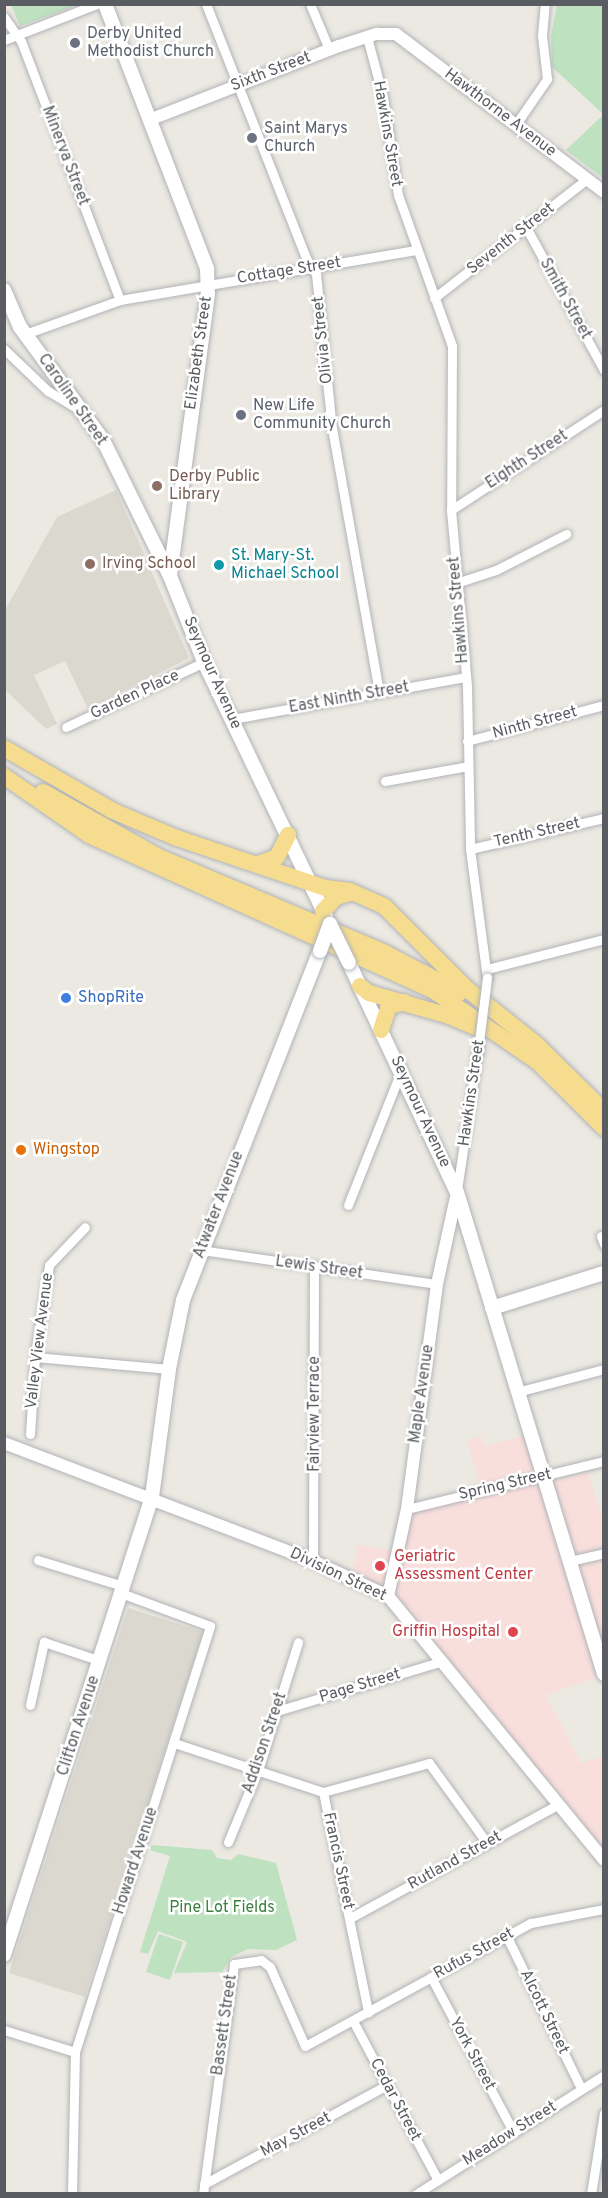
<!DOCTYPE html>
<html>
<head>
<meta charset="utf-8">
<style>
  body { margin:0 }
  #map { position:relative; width:608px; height:2198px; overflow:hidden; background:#ebe9e1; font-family:Overpass,sans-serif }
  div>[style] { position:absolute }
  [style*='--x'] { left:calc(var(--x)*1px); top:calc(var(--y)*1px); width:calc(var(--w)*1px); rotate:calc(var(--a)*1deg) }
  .education>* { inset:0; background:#dbd8cf }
  .medical>* { inset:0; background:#f9dfdc }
  .green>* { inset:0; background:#bee2bf }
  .roads { filter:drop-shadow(0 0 2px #b1b3b8) drop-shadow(0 0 2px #b1b3b8) }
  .minor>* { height:9px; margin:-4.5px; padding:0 4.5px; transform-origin:4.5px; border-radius:4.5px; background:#fff }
  .tertiary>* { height:12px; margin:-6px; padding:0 6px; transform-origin:6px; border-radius:6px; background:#fff }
  .secondary>* { height:14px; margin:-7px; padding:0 7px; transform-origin:7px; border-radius:7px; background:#fff }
  .motorway>* { height:16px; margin:-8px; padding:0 8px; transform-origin:8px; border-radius:8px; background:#f5dc8e }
  .bridges { filter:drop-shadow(0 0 2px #b1b3b8) drop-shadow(0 0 2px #b1b3b8) }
  .minor-bridge>* { height:9px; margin:-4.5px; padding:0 4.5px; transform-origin:4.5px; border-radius:4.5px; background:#fff }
  .secondary-bridge>* { height:14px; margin:-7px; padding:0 7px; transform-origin:7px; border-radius:7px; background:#fff }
  .dots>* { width:16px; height:16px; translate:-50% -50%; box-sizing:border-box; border:3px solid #fff; border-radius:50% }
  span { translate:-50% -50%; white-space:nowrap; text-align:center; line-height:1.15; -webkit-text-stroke:5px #fff; paint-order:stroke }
  .worship-label { font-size:16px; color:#5b616d }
  .left { translate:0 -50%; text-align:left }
  .street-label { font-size:16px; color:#595c61 }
  .education-label { font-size:16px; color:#785e54 }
  .culture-label { font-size:16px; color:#0d838f }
  .shop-label { font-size:16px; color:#366cbe }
  .food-label { font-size:16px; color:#c56008 }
  .health-label { font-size:16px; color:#be3a42 }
  .right { translate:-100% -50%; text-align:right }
  .park-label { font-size:16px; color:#397f3e }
  .frame { position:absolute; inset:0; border:6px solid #595c61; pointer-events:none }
</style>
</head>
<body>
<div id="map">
  <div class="education">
    <div style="clip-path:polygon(116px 490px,189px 658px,88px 709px,65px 661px,34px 675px,57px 724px,46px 729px,5px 690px,5px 610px,57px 517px)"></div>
    <div style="clip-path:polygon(128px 1608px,203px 1632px,85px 1997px,9px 1973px)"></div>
  </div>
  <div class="medical">
    <div style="clip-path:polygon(530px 1434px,546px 1483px,588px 1472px,603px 1520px,603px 1675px,546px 1695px,581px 1763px,603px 1756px,603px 1861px,388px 1589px,351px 1578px,358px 1545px,397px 1551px,407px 1509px,481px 1491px,467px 1440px,481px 1436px,484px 1446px)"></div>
  </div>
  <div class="green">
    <div style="clip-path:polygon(11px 5px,78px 5px,20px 26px)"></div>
    <div style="clip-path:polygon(557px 5px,603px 5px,603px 114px,552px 67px,551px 36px)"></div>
    <div style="clip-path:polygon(603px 115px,603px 178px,566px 150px)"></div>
    <div style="clip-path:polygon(152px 1845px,212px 1850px,217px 1858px,231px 1860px,238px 1854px,276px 1863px,297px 1940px,276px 1950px,248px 1949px,231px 1957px,222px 1972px,174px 1973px,187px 1942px,158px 1931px,148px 1954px,140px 1952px,170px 1856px,150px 1850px)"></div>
    <div style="clip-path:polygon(159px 1934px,183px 1942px,170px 1980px,146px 1972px)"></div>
  </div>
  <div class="roads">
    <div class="minor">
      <div style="--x:206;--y:4;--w:275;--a:68.5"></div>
      <div style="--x:307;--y:260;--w:17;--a:57"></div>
      <div style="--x:316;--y:274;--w:155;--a:84.1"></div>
      <div style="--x:332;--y:428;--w:269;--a:79.9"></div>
      <div style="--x:310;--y:4;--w:49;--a:67.1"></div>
      <div style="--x:4;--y:17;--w:29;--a:55"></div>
      <div style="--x:21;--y:41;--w:277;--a:69.1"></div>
      <div style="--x:367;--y:37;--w:62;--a:75.1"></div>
      <div style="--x:383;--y:97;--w:99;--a:81.3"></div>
      <div style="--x:398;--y:195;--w:160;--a:70.3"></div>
      <div style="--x:452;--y:346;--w:164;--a:90.3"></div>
      <div style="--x:451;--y:510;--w:178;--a:84.8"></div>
      <div style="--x:467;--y:687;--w:162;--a:88.9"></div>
      <div style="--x:470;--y:849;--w:130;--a:82.5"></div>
      <div style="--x:4;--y:40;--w:100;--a:-21.2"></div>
      <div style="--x:516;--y:124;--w:55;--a:-55.4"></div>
      <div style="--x:547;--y:79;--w:43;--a:-96.6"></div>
      <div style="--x:542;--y:36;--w:32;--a:-85"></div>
      <div style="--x:527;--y:229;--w:161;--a:61.4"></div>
      <div style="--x:434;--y:298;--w:194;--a:-37.9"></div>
      <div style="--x:25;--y:334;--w:101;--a:-19.7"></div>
      <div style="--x:120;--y:300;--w:300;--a:-9.6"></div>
      <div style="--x:4;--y:349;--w:61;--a:43.7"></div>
      <div style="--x:48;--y:391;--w:33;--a:31"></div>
      <div style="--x:451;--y:510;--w:183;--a:-33.2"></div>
      <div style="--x:456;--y:583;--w:42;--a:-18"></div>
      <div style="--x:496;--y:570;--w:79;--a:-27.2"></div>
      <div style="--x:232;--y:719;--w:238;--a:-10.2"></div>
      <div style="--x:66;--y:727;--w:153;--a:-25.2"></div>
      <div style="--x:467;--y:741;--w:142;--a:-14.7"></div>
      <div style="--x:385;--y:781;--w:84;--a:-10.2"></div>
      <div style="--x:470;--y:849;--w:138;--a:-13"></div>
      <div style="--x:487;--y:969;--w:121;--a:-14.4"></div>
      <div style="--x:457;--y:1190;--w:142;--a:-81.5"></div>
      <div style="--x:348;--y:1205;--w:144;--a:-68.4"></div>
      <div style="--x:601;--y:1236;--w:9;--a:69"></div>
      <div style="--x:201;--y:1250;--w:238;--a:8.2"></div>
      <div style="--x:35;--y:1357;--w:135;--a:5.1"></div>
      <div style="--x:517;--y:1392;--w:90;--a:-14.8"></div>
      <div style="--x:30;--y:1434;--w:77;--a:-86.3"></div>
      <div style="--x:35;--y:1357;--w:93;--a:-81.3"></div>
      <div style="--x:49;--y:1265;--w:52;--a:-46.5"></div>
      <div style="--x:407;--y:1509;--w:203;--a:-13.7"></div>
      <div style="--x:38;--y:1560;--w:89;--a:17"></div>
      <div style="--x:313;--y:1561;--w:293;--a:-89.8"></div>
      <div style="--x:570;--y:1561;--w:35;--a:-13"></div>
      <div style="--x:30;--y:1705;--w:65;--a:-77.5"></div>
      <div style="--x:44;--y:1642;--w:60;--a:18.4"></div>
      <div style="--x:277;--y:1711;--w:173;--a:-16.8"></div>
      <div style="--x:174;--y:1743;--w:157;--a:18.2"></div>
      <div style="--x:323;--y:1792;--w:225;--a:78.4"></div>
      <div style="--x:323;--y:1792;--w:110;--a:-15.3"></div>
      <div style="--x:429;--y:1763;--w:99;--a:54.1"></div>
      <div style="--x:228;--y:1842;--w:78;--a:-67.4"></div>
      <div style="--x:258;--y:1770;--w:134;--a:-72.6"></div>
      <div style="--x:350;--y:1918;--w:238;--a:-28.6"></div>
      <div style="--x:506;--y:1935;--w:170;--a:63.9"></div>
      <div style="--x:431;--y:1977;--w:174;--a:62"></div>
      <div style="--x:353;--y:2021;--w:180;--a:61.9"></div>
      <div style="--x:4;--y:2030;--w:74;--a:17.2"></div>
      <div style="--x:204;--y:2184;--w:208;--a:-28.4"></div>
      <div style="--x:72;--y:2194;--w:142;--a:-88.8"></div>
      <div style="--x:75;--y:2052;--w:447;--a:-72.4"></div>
      <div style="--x:210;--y:1626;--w:95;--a:-159.7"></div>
      <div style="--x:203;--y:2194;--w:232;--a:-82.3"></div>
      <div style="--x:234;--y:1964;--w:27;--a:-8"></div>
      <div style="--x:261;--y:1960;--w:11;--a:38"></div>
      <div style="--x:270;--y:1967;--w:86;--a:66.1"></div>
      <div style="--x:305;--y:2046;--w:257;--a:-28.6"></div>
      <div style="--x:531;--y:1923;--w:74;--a:-10.9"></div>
      <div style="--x:416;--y:2194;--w:222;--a:-32.3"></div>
      <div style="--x:591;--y:2194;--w:82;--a:-80.9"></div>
    </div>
    <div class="tertiary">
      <div style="--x:149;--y:120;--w:204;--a:-21.3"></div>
      <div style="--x:339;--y:46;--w:40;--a:-18"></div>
      <div style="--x:377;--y:34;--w:19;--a:0"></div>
      <div style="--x:396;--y:34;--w:261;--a:37.2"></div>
      <div style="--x:4;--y:1443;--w:331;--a:20.9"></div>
      <div style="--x:313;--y:1561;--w:83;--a:25"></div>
      <div style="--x:388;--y:1596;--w:341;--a:50.7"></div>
      <div style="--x:388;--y:1596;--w:89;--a:-77.7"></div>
      <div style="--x:407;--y:1509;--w:227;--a:-82.4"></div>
      <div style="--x:437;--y:1284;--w:94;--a:-77.7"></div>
    </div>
    <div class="secondary">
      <div style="--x:105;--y:4;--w:284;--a:68.9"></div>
      <div style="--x:207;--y:269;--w:25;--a:88"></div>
      <div style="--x:208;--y:294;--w:284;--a:97.7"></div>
      <div style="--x:4;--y:290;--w:40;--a:66.6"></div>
      <div style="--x:20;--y:327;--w:140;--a:53.7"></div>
      <div style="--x:103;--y:440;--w:152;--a:63.8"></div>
      <div style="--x:170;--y:576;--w:92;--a:68.4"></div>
      <div style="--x:204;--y:662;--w:283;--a:64.4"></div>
      <div style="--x:349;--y:963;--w:253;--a:64.8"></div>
      <div style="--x:457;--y:1192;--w:504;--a:73.04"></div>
      <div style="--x:492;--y:1308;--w:117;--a:-17.4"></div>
      <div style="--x:4;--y:1955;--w:481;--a:-72.1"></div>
      <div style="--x:152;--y:1497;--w:129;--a:-82.4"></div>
      <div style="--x:169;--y:1369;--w:70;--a:-78.5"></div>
      <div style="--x:183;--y:1300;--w:375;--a:-68.6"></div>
    </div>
    <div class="motorway">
      <div style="--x:4;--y:748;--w:126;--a:30"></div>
      <div style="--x:113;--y:811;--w:69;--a:22.9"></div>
      <div style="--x:177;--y:838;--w:157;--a:18.6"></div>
      <div style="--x:326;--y:888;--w:24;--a:7"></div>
      <div style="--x:350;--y:891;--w:37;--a:24"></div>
      <div style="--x:384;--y:906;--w:117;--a:45"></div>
      <div style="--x:467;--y:989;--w:87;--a:38.5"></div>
      <div style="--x:535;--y:1043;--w:97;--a:44.6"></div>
      <div style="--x:4;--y:776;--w:103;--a:34.8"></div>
      <div style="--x:89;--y:835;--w:379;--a:24.3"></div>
      <div style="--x:434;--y:991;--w:127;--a:34.4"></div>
      <div style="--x:539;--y:1063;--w:92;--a:45"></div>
      <div style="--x:43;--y:792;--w:131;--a:29.3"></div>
      <div style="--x:157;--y:856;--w:248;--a:23"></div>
      <div style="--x:385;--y:953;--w:85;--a:27.5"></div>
      <div style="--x:258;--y:864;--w:20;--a:-20"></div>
      <div style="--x:277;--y:857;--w:25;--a:-63"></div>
      <div style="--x:323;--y:911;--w:19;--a:-47"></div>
      <div style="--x:336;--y:897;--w:15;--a:-16"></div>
      <div style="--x:360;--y:986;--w:11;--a:38"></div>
      <div style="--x:369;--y:993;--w:83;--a:16"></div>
      <div style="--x:449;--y:1016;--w:30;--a:23"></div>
      <div style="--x:381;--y:1030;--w:25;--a:-72"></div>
      <div style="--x:389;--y:1006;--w:16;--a:-14"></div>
    </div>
  </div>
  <div class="bridges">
    <div class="minor-bridge">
      <div style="--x:478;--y:1050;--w:73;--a:-82.9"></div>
    </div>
    <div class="secondary-bridge">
      <div style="--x:330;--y:924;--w:43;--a:64"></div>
      <div style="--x:320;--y:951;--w:29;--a:-70"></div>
    </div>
  </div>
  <div class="dots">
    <div style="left:75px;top:43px;background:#6b7280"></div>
    <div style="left:252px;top:138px;background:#6b7280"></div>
    <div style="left:241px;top:415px;background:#6b7280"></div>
    <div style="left:157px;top:486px;background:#8d6e63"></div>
    <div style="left:90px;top:564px;background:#8d6e63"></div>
    <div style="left:219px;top:565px;background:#0f9aa8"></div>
    <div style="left:66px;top:998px;background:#3f7fe0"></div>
    <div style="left:21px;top:1150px;background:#e8710a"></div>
    <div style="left:380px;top:1566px;background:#e0444e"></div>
    <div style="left:513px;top:1632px;background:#e0444e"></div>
  </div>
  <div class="worship-label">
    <span class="left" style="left:87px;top:43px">Derby United<br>Methodist Church</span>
    <span class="left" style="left:264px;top:138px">Saint Marys<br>Church</span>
    <span class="left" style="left:253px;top:415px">New Life<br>Community Church</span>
  </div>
  <div class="street-label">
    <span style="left:271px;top:72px;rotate:-21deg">Sixth Street</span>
    <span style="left:500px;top:113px;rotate:37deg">Hawthorne Avenue</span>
    <span style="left:387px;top:134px;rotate:80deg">Hawkins Street</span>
    <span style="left:65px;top:156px;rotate:69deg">Minerva Street</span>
    <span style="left:511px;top:239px;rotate:-38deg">Seventh Street</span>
    <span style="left:289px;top:271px;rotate:-9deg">Cottage Street</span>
    <span style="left:565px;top:299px;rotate:61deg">Smith Street</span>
    <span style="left:323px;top:340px;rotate:-96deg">Olivia Street</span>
    <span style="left:199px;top:353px;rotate:-82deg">Elizabeth Street</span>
    <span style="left:72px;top:400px;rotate:55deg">Caroline Street</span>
    <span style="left:527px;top:460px;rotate:-33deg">Eighth Street</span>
    <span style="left:459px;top:610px;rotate:-95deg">Hawkins Street</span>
    <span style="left:212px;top:673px;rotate:66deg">Seymour Avenue</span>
    <span style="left:135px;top:695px;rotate:-25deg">Garden Place</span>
    <span style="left:349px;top:698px;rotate:-10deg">East Ninth Street</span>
    <span style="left:535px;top:723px;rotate:-15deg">Ninth Street</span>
    <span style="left:537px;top:833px;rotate:-13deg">Tenth Street</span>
    <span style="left:472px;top:1093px;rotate:-82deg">Hawkins Street</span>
    <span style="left:420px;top:1112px;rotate:65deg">Seymour Avenue</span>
    <span style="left:219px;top:1205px;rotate:-69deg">Atwater Avenue</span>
    <span style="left:319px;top:1268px;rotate:8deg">Lewis Street</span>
    <span style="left:40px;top:1341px;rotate:-83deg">Valley View Avenue</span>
    <span style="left:422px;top:1394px;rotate:-82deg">Maple Avenue</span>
    <span style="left:315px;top:1414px;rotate:-90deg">Fairview Terrace</span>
    <span style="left:505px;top:1485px;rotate:-13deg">Spring Street</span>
    <span style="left:338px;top:1575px;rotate:25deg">Division Street</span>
    <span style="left:360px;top:1686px;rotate:-17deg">Page Street</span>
    <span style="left:79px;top:1726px;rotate:-72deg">Clifton Avenue</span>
    <span style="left:265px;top:1743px;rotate:-71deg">Addison Street</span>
    <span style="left:136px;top:1861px;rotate:-72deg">Howard Avenue</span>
    <span style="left:338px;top:1861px;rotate:78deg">Francis Street</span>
    <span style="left:455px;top:1861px;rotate:-29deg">Rutland Street</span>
    <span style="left:474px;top:1954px;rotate:-29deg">Rufus Street</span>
    <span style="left:544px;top:2012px;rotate:64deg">Alcott Street</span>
    <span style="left:225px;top:2025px;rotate:-82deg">Bassett Street</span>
    <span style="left:472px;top:2054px;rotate:62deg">York Street</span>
    <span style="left:395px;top:2100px;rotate:62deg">Cedar Street</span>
    <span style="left:510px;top:2134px;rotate:-32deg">Meadow Street</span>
    <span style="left:296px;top:2135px;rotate:-28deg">May Street</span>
  </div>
  <div class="education-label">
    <span class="left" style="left:169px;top:486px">Derby Public<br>Library</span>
    <span class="left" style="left:102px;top:564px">Irving School</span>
  </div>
  <div class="culture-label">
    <span class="left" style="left:231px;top:565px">St. Mary-St.<br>Michael School</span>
  </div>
  <div class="shop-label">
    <span class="left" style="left:78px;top:998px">ShopRite</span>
  </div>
  <div class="food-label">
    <span class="left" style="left:33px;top:1150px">Wingstop</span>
  </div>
  <div class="health-label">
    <span class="left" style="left:394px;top:1566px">Geriatric<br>Assessment Center</span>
    <span class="right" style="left:500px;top:1632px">Griffin Hospital</span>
  </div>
  <div class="park-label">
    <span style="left:222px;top:1908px">Pine Lot Fields</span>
  </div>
  <div class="frame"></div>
</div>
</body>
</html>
